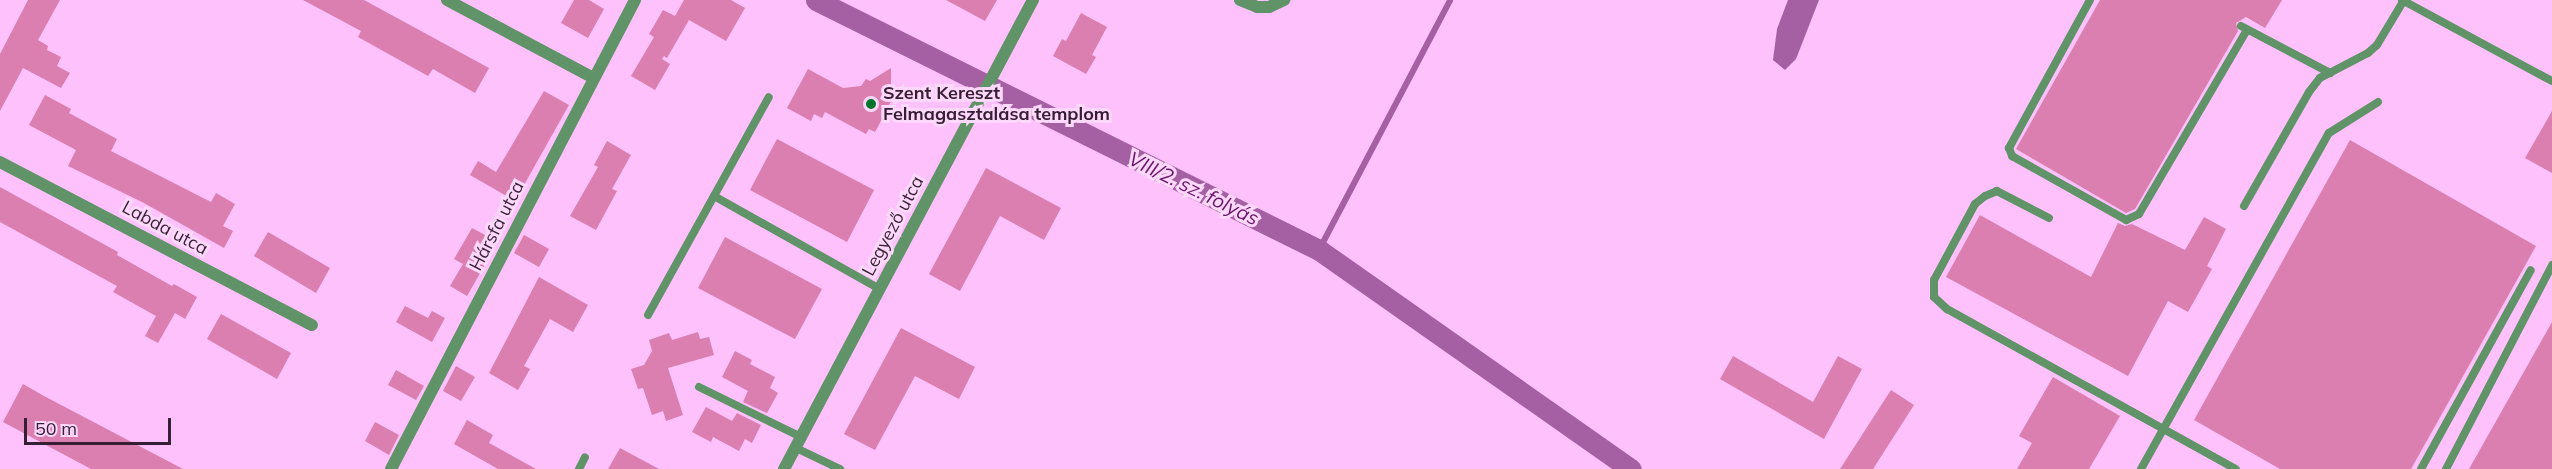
<!DOCTYPE html>
<html>
<head>
<meta charset="utf-8">
<style>
  body { margin:0 }
  #map { position:relative; width:2552px; height:469px; overflow:hidden; background:#fec1fc; font-family:Mulish,sans-serif }
  div>[style] { position:absolute }
  [style*='--x'] { left:calc(var(--x)*1px); top:calc(var(--y)*1px); width:calc(var(--w)*1px); rotate:calc(var(--a)*1deg) }
  .water>* { inset:0; background:#a560a3 }
  .stream>* { height:6px; margin:-3px; padding:0 3px; transform-origin:3px; border-radius:3px; background:#a560a3 }
  .canal>* { height:21px; margin:-10.5px; padding:0 10.5px; transform-origin:10.5px; border-radius:10.5px; background:#a560a3 }
  .building>* { inset:0; background:#da7faf }
  .service>* { height:8px; margin:-4px; padding:0 4px; transform-origin:4px; border-radius:4px; background:#619368 }
  .minor>* { height:12px; margin:-6px; padding:0 6px; transform-origin:6px; border-radius:6px; background:#619368 }
  .dots>* { width:16px; height:16px; translate:-50% -50%; box-sizing:border-box; border:3px solid #fdd8fb; border-radius:50% }
  span { translate:-50% -50%; white-space:nowrap; text-align:center; line-height:1.15; -webkit-text-stroke:6px #fdd8fb; paint-order:stroke }
  .poi-label { font-size:18px; color:#361f35; font-weight:700 }
  .left { translate:0 -50%; text-align:left }
  .street-label { font-size:18px; color:#361f35 }
  .water-label { font-size:20px; color:#6b146c; font-style:italic }
  .scale { position:absolute; left:24px; top:418px; width:147px; height:27px; box-sizing:border-box; border:3px solid #361f35; border-top:0; padding-left:8px; font-size:18px; line-height:21px; white-space:nowrap; color:#361f35; -webkit-text-stroke:4px #fdd8fb; paint-order:stroke }
</style>
</head>
<body>
<div id="map">
  <div class="water">
    <div style="clip-path:polygon(1788px 0,1819px 0,1796px 59px,1785px 70px,1773px 60px,1777px 29px)"></div>
  </div>
  <div class="stream">
    <div style="--x:1319;--y:250;--w:282;--a:-62.3"></div>
  </div>
  <div class="canal">
    <div style="--x:816;--y:0;--w:562;--a:26.43"></div>
    <div style="--x:1319;--y:250;--w:381;--a:35.1"></div>
  </div>
  <div class="building">
    <div style="clip-path:polygon(28px 0,60px 0,38px 40px,48px 46px,47px 50px,61px 57px,57px 66px,70px 73px,61px 88px,23px 68px,0 111px,0 54px)"></div>
    <div style="clip-path:polygon(303px 0,364px 0,489px 68px,475px 93px,433px 69px,428px 76px,358px 37px,361px 31px)"></div>
    <div style="clip-path:polygon(574px 0,589px 0,604px 9px,588px 38px,561px 23px)"></div>
    <div style="clip-path:polygon(684px 0,731px 0,745px 8px,726px 41px,689px 20px,667px 58px,664px 56px,662px 59px,670px 64px,655px 90px,631px 76px,654px 37px,649px 34px,663px 10px,675px 16px)"></div>
    <div style="clip-path:polygon(946px 0,997px 0,985px 21px)"></div>
    <div style="clip-path:polygon(2100px 0,2282px 0,2265px 28px,2246px 17px,2236px 23px,2238px 31px,2135px 209px,2126px 213px,2016px 149px)"></div>
    <div style="clip-path:polygon(1081px 13px,1107px 27px,1092px 55px,1096px 57px,1086px 74px,1053px 56px,1062px 39px,1066px 41px)"></div>
    <div style="clip-path:polygon(891px 68px,891px 93px,895px 95px,889px 105px,896px 116px,882px 119px,875px 132px,869px 129px,866px 134px,825px 112px,822px 118px,814px 114px,811px 121px,787px 108px,808px 69px,843px 88px,861px 86px,866px 79px,870px 81px)"></div>
    <div style="clip-path:polygon(544px 91px,569px 105px,515px 201px,470px 175px,478px 161px,496px 172px)"></div>
    <div style="clip-path:polygon(45px 95px,71px 109px,69px 113px,117px 139px,111px 151px,211px 202px,216px 193px,235px 204px,223px 226px,233px 231px,224px 248px,144px 203px,68px 166px,76px 150px,29px 125px)"></div>
    <div style="clip-path:polygon(2552px 111px,2552px 173px,2525px 158px)"></div>
    <div style="clip-path:polygon(777px 139px,874px 190px,847px 242px,750px 190px)"></div>
    <div style="clip-path:polygon(2350px 140px,2536px 246px,2411px 469px,2280px 469px,2194px 420px)"></div>
    <div style="clip-path:polygon(607px 141px,631px 155px,612px 189px,617px 191px,596px 230px,570px 216px,598px 167px,594px 165px)"></div>
    <div style="clip-path:polygon(986px 168px,1061px 208px,1044px 240px,1000px 216px,960px 291px,929px 274px)"></div>
    <div style="clip-path:polygon(0 187px,118px 252px,117px 255px,172px 286px,174px 284px,197px 297px,185px 319px,175px 313px,158px 343px,145px 336px,156px 316px,113px 292px,117px 286px,0 222px)"></div>
    <div style="clip-path:polygon(1980px 215px,2091px 277px,2118px 223px,2125px 226px,2132px 224px,2185px 250px,2204px 217px,2226px 229px,2207px 266px,2212px 269px,2188px 312px,2168px 301px,2128px 376px,1946px 277px)"></div>
    <div style="clip-path:polygon(472px 228px,498px 242px,467px 296px,450px 286px,463px 264px,454px 259px)"></div>
    <div style="clip-path:polygon(268px 232px,330px 268px,316px 293px,254px 256px)"></div>
    <div style="clip-path:polygon(524px 235px,549px 249px,539px 267px,514px 253px)"></div>
    <div style="clip-path:polygon(725px 237px,822px 289px,795px 339px,698px 288px)"></div>
    <div style="clip-path:polygon(539px 277px,588px 305px,573px 332px,550px 319px,524px 366px,530px 369px,518px 390px,489px 373px)"></div>
    <div style="clip-path:polygon(405px 306px,428px 318px,432px 311px,445px 318px,432px 342px,396px 322px)"></div>
    <div style="clip-path:polygon(221px 314px,291px 353px,277px 379px,207px 339px)"></div>
    <div style="clip-path:polygon(2552px 322px,2552px 469px,2469px 469px)"></div>
    <div style="clip-path:polygon(901px 328px,975px 367px,959px 399px,915px 376px,875px 450px,844px 434px)"></div>
    <div style="clip-path:polygon(698px 332px,700px 339px,709px 337px,714px 355px,668px 368px,683px 415px,666px 421px,663px 411px,652px 415px,643px 388px,638px 389px,631px 369px,644px 365px,652px 351px,649px 340px,669px 333px,672px 340px)"></div>
    <div style="clip-path:polygon(735px 351px,752px 360px,750px 364px,775px 377px,770px 388px,778px 393px,767px 413px,743px 402px,748px 391px,722px 377px)"></div>
    <div style="clip-path:polygon(1733px 356px,1813px 402px,1838px 356px,1862px 369px,1824px 439px,1720px 379px)"></div>
    <div style="clip-path:polygon(456px 366px,475px 377px,461px 401px,443px 391px)"></div>
    <div style="clip-path:polygon(396px 370px,424px 386px,416px 400px,388px 385px)"></div>
    <div style="clip-path:polygon(2053px 377px,2120px 416px,2089px 469px,2017px 469px,2032px 443px,2019px 436px)"></div>
    <div style="clip-path:polygon(23px 384px,44px 396px,183px 469px,91px 469px,3px 422px)"></div>
    <div style="clip-path:polygon(1891px 390px,1914px 405px,1873px 469px,1840px 469px)"></div>
    <div style="clip-path:polygon(706px 407px,732px 421px,737px 413px,761px 425px,752px 443px,745px 439px,739px 451px,713px 437px,711px 442px,692px 432px)"></div>
    <div style="clip-path:polygon(467px 420px,493px 435px,489px 443px,536px 469px,498px 469px,454px 444px)"></div>
    <div style="clip-path:polygon(375px 422px,399px 435px,389px 455px,365px 441px)"></div>
    <div style="clip-path:polygon(620px 448px,659px 469px,608px 469px)"></div>
  </div>
  <div class="service">
    <div style="--x:2090;--y:0;--w:169;--a:118.7"></div>
    <div style="--x:2009;--y:148;--w:9;--a:69"></div>
    <div style="--x:2012;--y:156;--w:131;--a:29.3"></div>
    <div style="--x:2126;--y:220;--w:14;--a:-25"></div>
    <div style="--x:2139;--y:214;--w:213;--a:-59.6"></div>
    <div style="--x:2402;--y:0;--w:170;--a:28.4"></div>
    <div style="--x:2241;--y:26;--w:101;--a:27.8"></div>
    <div style="--x:714;--y:196;--w:190;--a:29.3"></div>
    <div style="--x:2244;--y:206;--w:131;--a:-60.3"></div>
    <div style="--x:2309;--y:92;--w:18;--a:-52"></div>
    <div style="--x:2320;--y:78;--w:54;--a:-27.5"></div>
    <div style="--x:2368;--y:53;--w:12;--a:-42"></div>
    <div style="--x:2377;--y:45;--w:52;--a:-59"></div>
    <div style="--x:2049;--y:218;--w:59;--a:-152.6"></div>
    <div style="--x:1997;--y:191;--w:13;--a:157"></div>
    <div style="--x:1985;--y:196;--w:13;--a:141"></div>
    <div style="--x:1975;--y:204;--w:86;--a:118.3"></div>
    <div style="--x:1934;--y:280;--w:17;--a:90"></div>
    <div style="--x:1934;--y:297;--w:18;--a:43"></div>
    <div style="--x:1947;--y:309;--w:330;--a:29"></div>
    <div style="--x:648;--y:315;--w:249;--a:-61"></div>
    <div style="--x:699;--y:387;--w:114;--a:26.1"></div>
    <div style="--x:796;--y:448;--w:49;--a:25.5"></div>
    <div style="--x:579;--y:469;--w:13;--a:-63"></div>
    <div style="--x:2141;--y:469;--w:385;--a:-60.8"></div>
    <div style="--x:2329;--y:133;--w:58;--a:-32.3"></div>
    <div style="--x:2421;--y:469;--w:227;--a:-61.1"></div>
    <div style="--x:2446;--y:469;--w:230;--a:-62.5"></div>
  </div>
  <div class="minor">
    <div style="--x:447;--y:0;--w:166;--a:28"></div>
    <div style="--x:1240;--y:0;--w:18;--a:22"></div>
    <div style="--x:1257;--y:7;--w:12;--a:0"></div>
    <div style="--x:1269;--y:7;--w:17;--a:-25"></div>
    <div style="--x:0;--y:162;--w:352;--a:27.6"></div>
    <div style="--x:391;--y:469;--w:529;--a:-62.51"></div>
    <div style="--x:784;--y:469;--w:531;--a:-62.04"></div>
  </div>
  <div class="dots">
    <div style="left:871px;top:104px;background:#00762b"></div>
  </div>
  <div class="poi-label">
    <span class="left" style="left:883px;top:104px">Szent Kereszt<br>Felmagasztalása templom</span>
  </div>
  <div class="street-label">
    <span style="left:497px;top:226px;rotate:-63deg">Hársfa utca</span>
    <span style="left:893px;top:226px;rotate:-62deg">Legyező utca</span>
    <span style="left:165px;top:228px;rotate:28deg">Labda utca</span>
  </div>
  <div class="water-label">
    <span style="left:1194px;top:188px;rotate:26deg">VIII/2. sz. folyás</span>
  </div>
  <div class="scale">50 m</div>
</div>
</body>
</html>
